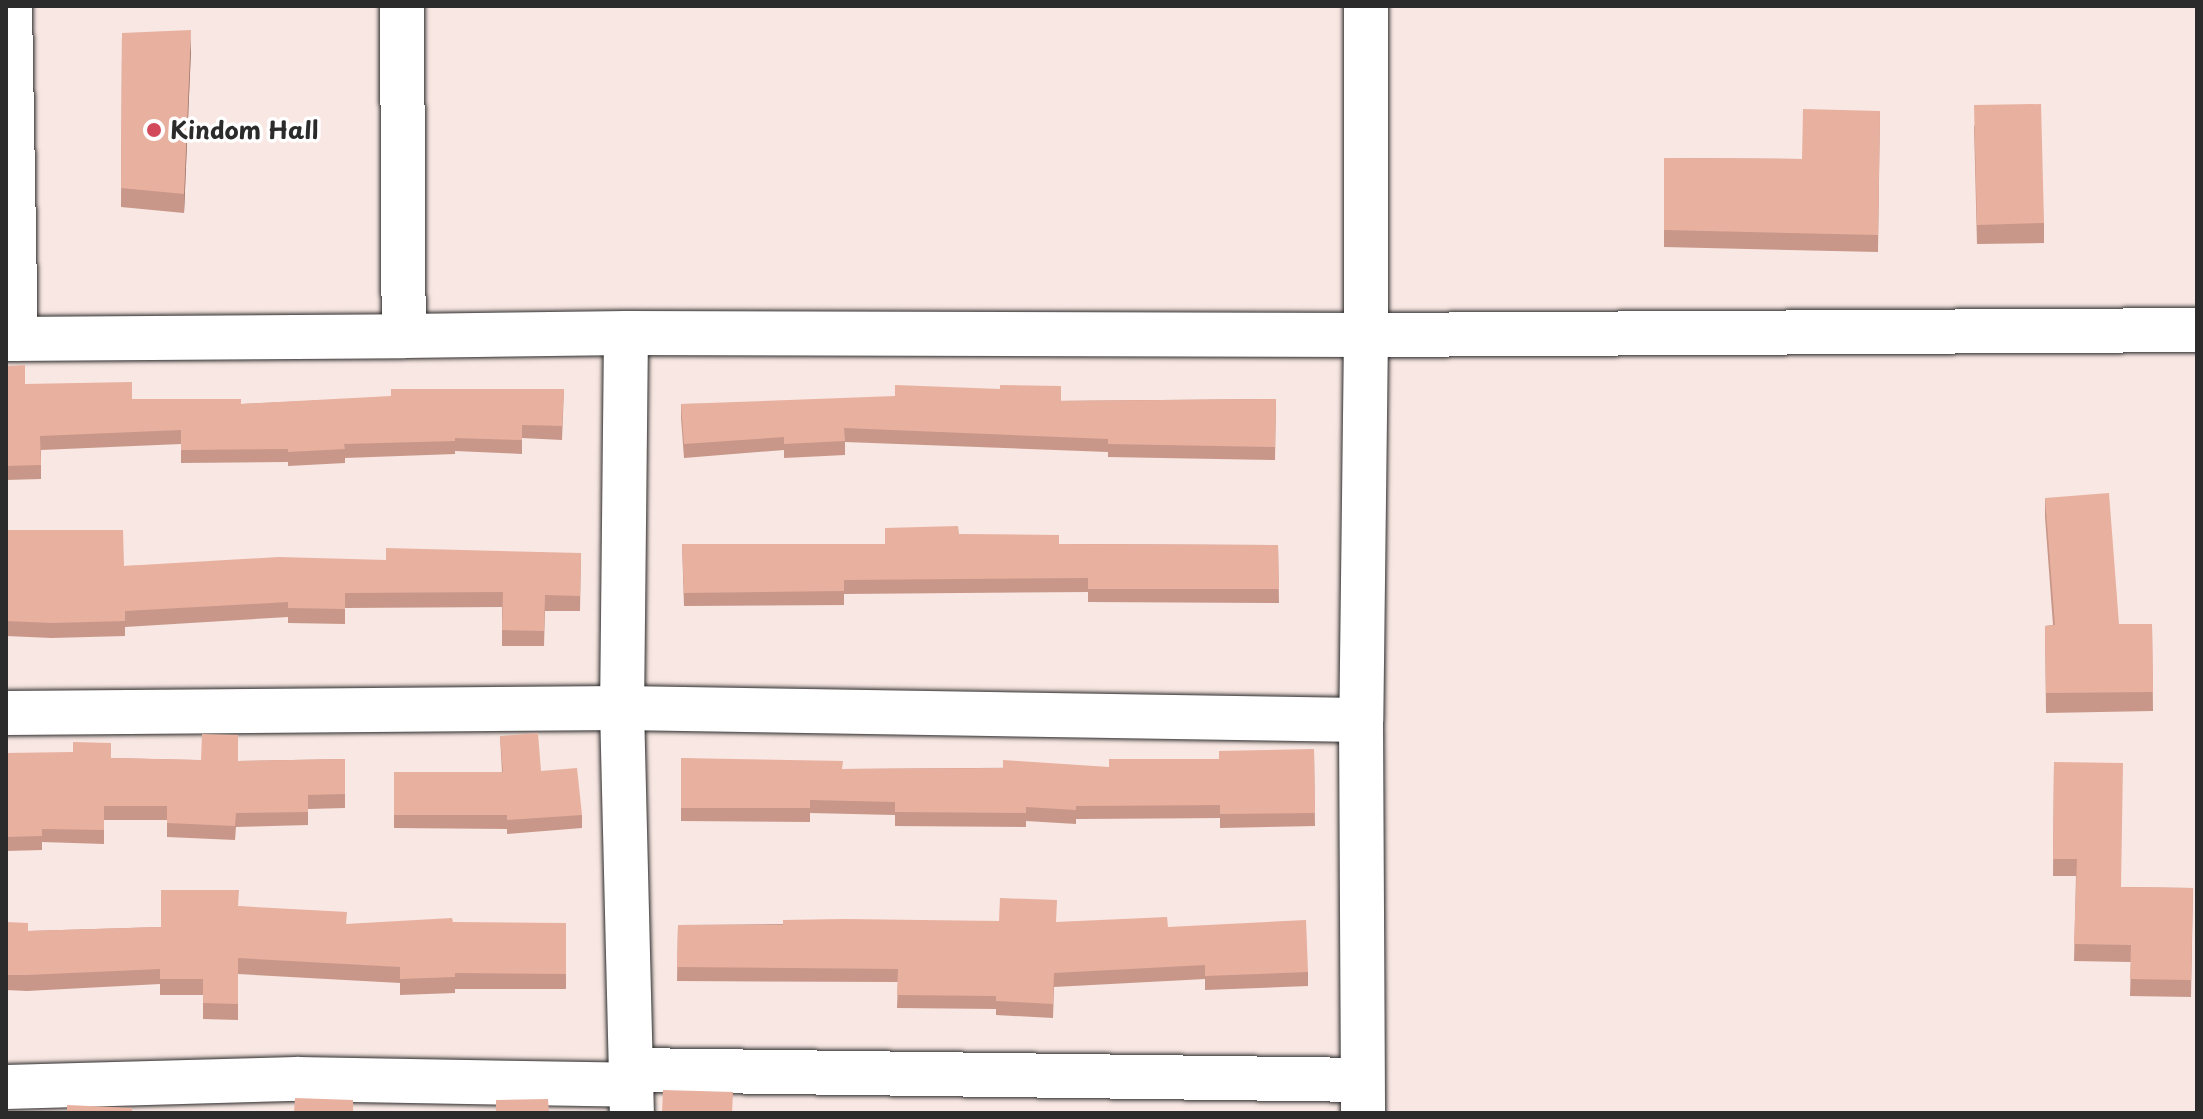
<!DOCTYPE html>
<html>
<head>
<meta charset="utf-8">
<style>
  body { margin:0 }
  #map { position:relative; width:2203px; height:1119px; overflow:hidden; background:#f8e7e2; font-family:"Playpen Sans",sans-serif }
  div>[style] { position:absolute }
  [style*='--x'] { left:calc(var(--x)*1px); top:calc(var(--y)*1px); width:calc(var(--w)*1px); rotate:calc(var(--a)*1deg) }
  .roads { filter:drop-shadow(0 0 2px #2b2b2b) drop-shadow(0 0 2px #2b2b2b) }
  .minor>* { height:44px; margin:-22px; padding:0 22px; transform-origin:22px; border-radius:22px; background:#fff }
  .wall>* { inset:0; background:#c89789 }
  .shaded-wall>* { inset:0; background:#a27b6f }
  .building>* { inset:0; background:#e8b09f }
  .dots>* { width:22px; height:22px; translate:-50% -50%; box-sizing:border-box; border:4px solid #fff; border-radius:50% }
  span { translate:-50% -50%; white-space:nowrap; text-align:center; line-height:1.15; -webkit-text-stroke:7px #fff; paint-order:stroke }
  .poi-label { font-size:24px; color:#2b2b2b; font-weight:700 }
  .left { translate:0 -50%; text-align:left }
  .frame { position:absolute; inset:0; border:8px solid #2b2b2b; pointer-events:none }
</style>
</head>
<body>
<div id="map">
  <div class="roads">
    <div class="minor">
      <div style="--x:10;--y:6;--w:333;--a:89"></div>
      <div style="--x:402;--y:6;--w:330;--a:89.7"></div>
      <div style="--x:404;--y:336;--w:222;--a:-0.8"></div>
      <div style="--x:626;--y:333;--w:740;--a:0.15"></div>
      <div style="--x:1366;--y:335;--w:385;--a:90.7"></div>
      <div style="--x:1361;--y:720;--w:393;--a:89.7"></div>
      <div style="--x:1366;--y:6;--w:329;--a:90"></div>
      <div style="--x:1366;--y:335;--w:831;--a:-0.34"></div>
      <div style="--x:626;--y:333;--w:375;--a:90.6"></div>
      <div style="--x:622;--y:708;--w:405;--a:88.6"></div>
      <div style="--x:6;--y:339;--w:398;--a:-0.4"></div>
      <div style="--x:6;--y:713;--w:616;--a:-0.47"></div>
      <div style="--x:622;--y:708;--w:739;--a:0.93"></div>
      <div style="--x:632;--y:1070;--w:730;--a:0.78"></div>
      <div style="--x:6;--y:1087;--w:291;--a:-1.6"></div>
      <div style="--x:297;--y:1079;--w:335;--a:1"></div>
    </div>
  </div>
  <div class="wall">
    <div style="clip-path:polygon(122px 33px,191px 50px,184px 213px,121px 207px)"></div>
    <div style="clip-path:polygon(1880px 111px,1878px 252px,1664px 247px,1664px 158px,1802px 159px)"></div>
    <div style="clip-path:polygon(1974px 125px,2044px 223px,2044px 243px,1977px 244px)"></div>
    <div style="clip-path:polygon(6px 366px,25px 384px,132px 399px,241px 404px,564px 389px,562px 440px,522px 438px,522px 454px,455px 451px,455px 454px,345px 458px,345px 463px,288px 466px,288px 462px,181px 463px,181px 444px,41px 450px,41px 479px,6px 480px)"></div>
    <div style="clip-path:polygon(1276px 399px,1275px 460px,1108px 457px,1108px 452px,845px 442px,845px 455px,784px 458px,784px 450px,684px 458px,681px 418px,681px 404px)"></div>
    <div style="clip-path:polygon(2045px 498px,2119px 624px,2152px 624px,2153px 711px,2046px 713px,2045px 626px,2053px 625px,2045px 517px)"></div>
    <div style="clip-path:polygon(6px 530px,124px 566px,386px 560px,581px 553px,580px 611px,545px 611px,544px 646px,502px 646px,502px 607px,345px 608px,345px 624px,288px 623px,288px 617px,125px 627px,125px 636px,52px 638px,6px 636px)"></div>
    <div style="clip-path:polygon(959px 534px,1059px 544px,1278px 545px,1279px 603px,1088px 602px,1088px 592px,844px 594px,844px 605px,684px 606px,682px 544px,885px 544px)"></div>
    <div style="clip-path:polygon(500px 736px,541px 771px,582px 815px,582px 828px,507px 834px,507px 829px,394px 828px,394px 772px,502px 772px)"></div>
    <div style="clip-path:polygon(1314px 749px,1315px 826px,1220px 828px,1220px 818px,1076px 819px,1076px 824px,1026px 821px,1026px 827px,895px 826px,895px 815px,810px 813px,810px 822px,681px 821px,681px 758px,842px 769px,1109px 767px,1219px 759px)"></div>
    <div style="clip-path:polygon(6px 753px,111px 758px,238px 761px,345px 759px,345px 808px,308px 809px,308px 825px,236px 827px,235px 840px,167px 837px,167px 820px,104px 820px,104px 844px,42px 842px,42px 850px,6px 851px)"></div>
    <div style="clip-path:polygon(2054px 762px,2121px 887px,2193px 888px,2191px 997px,2130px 996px,2131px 962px,2074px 961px,2076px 876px,2053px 876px)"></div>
    <div style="clip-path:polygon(238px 906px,347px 924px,566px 923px,566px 989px,455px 989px,455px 993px,400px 995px,400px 983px,238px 974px,238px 1020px,203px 1019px,203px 995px,160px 995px,160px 984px,27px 991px,6px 990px,6px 922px,28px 931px,161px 927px)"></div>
    <div style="clip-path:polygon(1057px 922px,1168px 927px,1308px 972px,1308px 986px,1205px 990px,1205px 979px,1054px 987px,1053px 1018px,996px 1015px,996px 1009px,897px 1008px,898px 982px,677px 981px,678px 925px)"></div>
  </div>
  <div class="shaded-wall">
    <div style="clip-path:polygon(191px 30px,191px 50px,184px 213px,184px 194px)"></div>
  </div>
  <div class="building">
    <div style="clip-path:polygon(191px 30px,184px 194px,121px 188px,122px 33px)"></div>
    <div style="clip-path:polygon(2041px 104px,2044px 223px,1977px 225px,1974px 105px)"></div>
    <div style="clip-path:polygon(1803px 109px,1880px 111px,1878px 235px,1664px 230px,1664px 158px,1802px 159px)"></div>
    <div style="clip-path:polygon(25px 365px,25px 384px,132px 382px,132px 399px,241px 399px,241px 404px,391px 396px,391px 389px,564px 389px,562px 426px,522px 425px,522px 440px,455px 438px,455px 441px,344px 444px,345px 449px,288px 452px,288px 449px,181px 450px,181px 430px,40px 436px,41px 465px,6px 466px,6px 366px)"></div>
    <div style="clip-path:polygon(895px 385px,1000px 389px,1000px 385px,1061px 386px,1061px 401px,1276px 399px,1275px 447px,1108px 444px,1108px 439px,844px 428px,845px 441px,784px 444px,784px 437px,684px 444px,681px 404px,895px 396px)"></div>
    <div style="clip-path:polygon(2109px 493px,2119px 624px,2152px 624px,2153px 692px,2046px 693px,2045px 626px,2055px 625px,2045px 498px)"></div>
    <div style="clip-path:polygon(958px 526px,959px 534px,1059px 535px,1059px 544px,1278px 545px,1279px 589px,1088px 589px,1088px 578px,844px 580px,844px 591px,684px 593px,682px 544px,885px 544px,885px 528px)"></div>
    <div style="clip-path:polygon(6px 530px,123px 530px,124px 566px,279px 557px,386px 560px,386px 548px,581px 553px,580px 596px,545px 595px,544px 631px,502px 630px,503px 592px,345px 593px,345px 609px,288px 608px,288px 602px,125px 611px,125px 621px,52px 623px,6px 621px)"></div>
    <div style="clip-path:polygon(538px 733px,541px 771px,577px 768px,582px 815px,507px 820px,507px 815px,394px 815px,394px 772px,503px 772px,500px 736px)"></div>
    <div style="clip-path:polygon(202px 734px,238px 735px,238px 761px,345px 759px,345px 794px,308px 795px,308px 812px,236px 813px,235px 826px,167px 823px,167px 806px,104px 806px,104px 830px,42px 829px,42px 836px,6px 837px,6px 753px,73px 752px,73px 742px,111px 743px,111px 758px,201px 760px)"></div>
    <div style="clip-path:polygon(1314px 749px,1315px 813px,1220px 814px,1220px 805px,1076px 806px,1076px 810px,1026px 807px,1026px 813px,895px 812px,895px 802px,810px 800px,810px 808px,681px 808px,681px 758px,843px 761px,842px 769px,1003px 768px,1003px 760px,1109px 767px,1109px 759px,1219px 759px,1219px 751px)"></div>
    <div style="clip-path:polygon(2054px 762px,2123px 763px,2121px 887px,2193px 888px,2191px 980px,2130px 979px,2131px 945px,2074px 944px,2077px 859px,2053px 859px)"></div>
    <div style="clip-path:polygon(161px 890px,239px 890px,238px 906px,347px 912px,346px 924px,452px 918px,453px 922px,566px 923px,566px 974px,455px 973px,455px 977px,400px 979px,400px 967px,238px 958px,238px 1004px,203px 1003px,203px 979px,160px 979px,160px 969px,27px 975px,6px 975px,6px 922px,28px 923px,28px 931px,161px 927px)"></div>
    <div style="clip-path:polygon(1000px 898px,1057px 900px,1056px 922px,1167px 917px,1168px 927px,1306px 920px,1308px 972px,1205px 976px,1205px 965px,1054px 973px,1053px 1004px,996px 1001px,996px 996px,897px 995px,898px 969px,677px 967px,678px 925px,783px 925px,783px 920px,845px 919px,999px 921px)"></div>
    <div style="clip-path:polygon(663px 1090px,733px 1092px,732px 1113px,662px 1113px)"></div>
    <div style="clip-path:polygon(295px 1098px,353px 1100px,353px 1113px,294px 1113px)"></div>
    <div style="clip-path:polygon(548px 1099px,549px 1112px,576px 1112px,576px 1113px,496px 1113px,496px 1100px)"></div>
    <div style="clip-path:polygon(67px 1105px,132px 1108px,132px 1113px,6px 1113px,67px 1111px)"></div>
  </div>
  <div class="dots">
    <div style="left:154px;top:130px;background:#d1495b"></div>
  </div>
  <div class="poi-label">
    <span class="left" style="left:170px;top:130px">Kindom Hall</span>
  </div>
  <div class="frame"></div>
</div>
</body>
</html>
